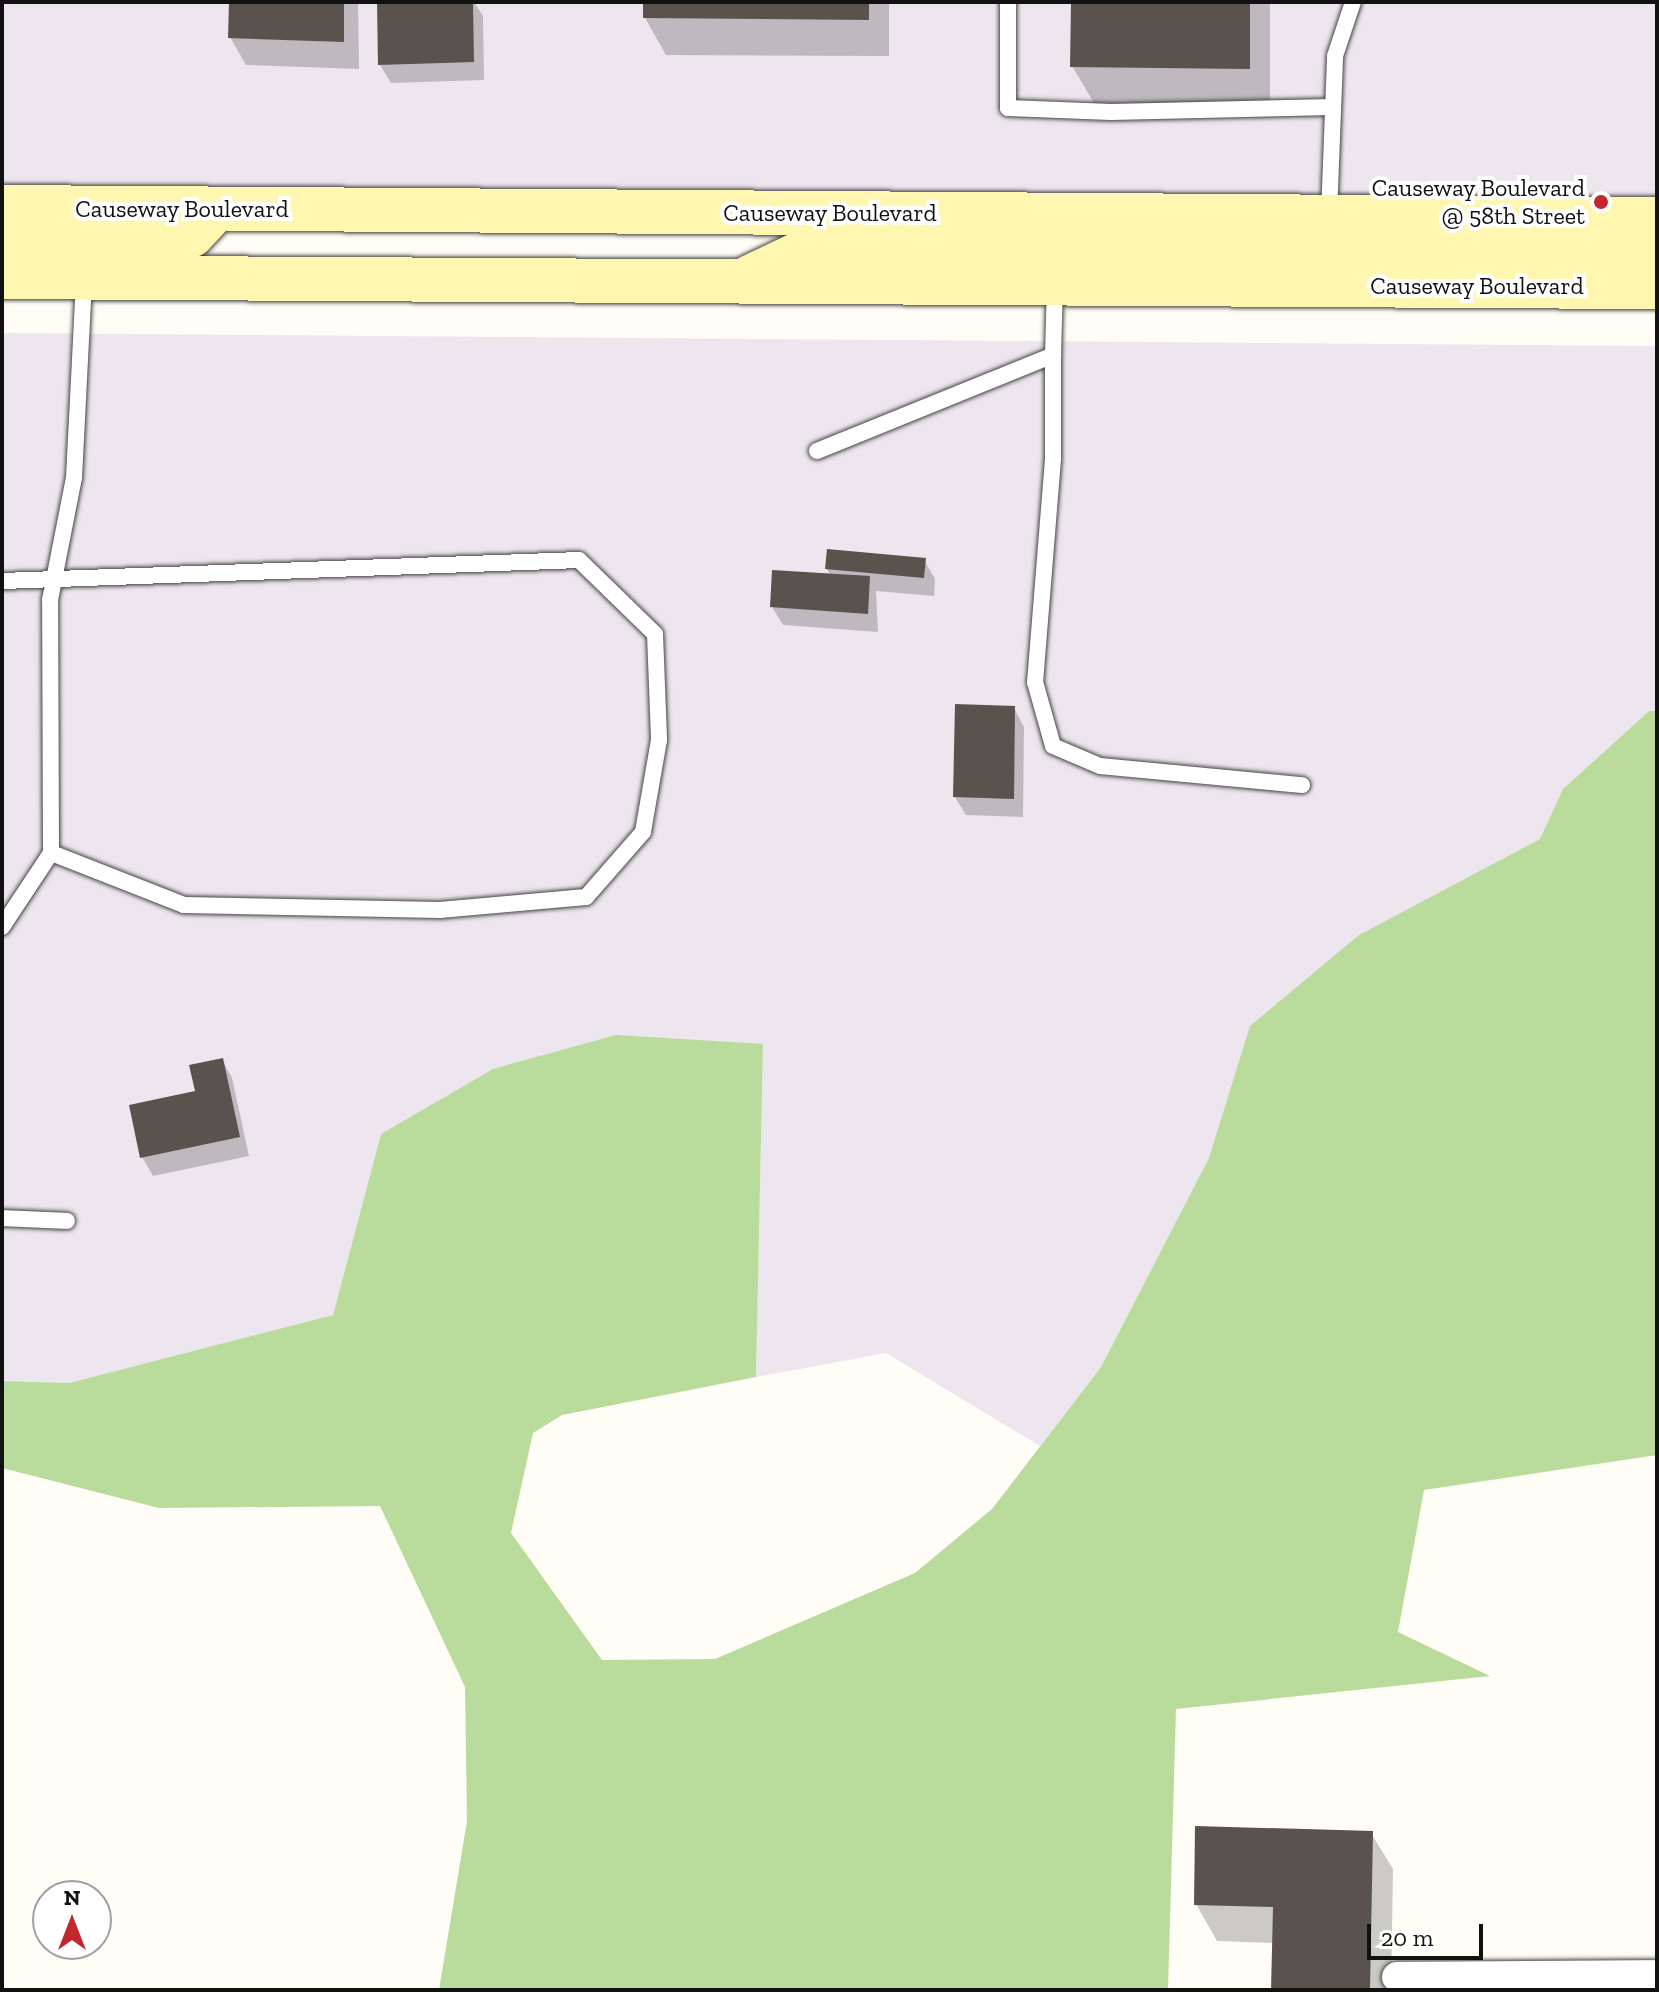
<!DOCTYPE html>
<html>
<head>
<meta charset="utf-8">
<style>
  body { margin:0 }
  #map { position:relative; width:1659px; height:1992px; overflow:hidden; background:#fffdf5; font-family:"Zilla Slab",serif }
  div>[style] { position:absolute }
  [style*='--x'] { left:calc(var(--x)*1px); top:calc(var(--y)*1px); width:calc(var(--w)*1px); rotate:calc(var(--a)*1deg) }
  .industrial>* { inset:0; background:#eee6ef }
  .forest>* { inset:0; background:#b9dc9c }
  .shadow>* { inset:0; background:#0003 }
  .building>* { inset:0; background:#5a524d }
  .roads { filter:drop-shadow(0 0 2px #444) drop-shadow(0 0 2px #444) }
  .service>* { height:16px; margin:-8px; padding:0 8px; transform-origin:8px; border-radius:8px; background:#fff }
  .minor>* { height:30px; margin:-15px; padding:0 15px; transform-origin:15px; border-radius:15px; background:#fff }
  .secondary>* { height:44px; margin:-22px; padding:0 22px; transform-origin:22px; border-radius:22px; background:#fff6b0 }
  .dots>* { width:22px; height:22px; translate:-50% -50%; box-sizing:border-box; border:4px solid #fff; border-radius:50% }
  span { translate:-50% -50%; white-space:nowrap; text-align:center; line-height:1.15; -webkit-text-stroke:8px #fff; paint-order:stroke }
  .poi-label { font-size:24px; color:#111 }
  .right { translate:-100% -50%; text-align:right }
  .street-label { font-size:24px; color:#111 }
  .frame { position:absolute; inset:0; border:4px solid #111; pointer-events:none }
  .north { position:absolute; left:32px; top:1880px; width:80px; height:80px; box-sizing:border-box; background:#fff; border:2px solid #a0a0a0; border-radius:50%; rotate:0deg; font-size:22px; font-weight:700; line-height:32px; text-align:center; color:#111 }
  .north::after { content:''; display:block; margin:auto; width:28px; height:36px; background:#c4262e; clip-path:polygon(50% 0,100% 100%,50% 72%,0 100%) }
  .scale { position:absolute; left:1367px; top:1924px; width:116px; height:36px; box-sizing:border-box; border:4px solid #111; border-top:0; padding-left:10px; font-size:24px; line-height:28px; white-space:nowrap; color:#111; -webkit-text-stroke:6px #fff; paint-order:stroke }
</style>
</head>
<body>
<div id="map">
  <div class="industrial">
    <div style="clip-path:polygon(2px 2px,1657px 2px,1657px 210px,2px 220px)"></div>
    <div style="clip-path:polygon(2px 333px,1657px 346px,1657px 711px,1649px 711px,1563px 789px,1540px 839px,1500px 861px,1209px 1158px,1101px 1367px,1040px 1446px,886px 1353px,756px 1377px,763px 1044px,381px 1134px,333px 1315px,69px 1383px,2px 1381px)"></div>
  </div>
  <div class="forest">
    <div style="clip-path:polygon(1649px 711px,1657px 711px,1657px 1455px,1424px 1490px,1398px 1632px,1490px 1676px,1176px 1709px,1168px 1990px,439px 1990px,467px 1821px,465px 1687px,380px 1506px,159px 1508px,2px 1468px,2px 1381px,69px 1383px,333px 1315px,381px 1134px,493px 1069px,616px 1035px,763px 1044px,756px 1377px,562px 1415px,533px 1433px,511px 1533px,602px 1660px,715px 1659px,915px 1573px,992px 1509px,1101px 1367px,1209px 1158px,1250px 1026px,1359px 935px,1540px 839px,1563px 789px)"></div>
  </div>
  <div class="shadow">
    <div style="clip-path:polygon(231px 2px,358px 2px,359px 69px,246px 65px,230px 37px)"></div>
    <div style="clip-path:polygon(379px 2px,474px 2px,483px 16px,484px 80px,391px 83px,380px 65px)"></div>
    <div style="clip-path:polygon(645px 2px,889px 2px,889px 56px,666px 55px,645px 18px)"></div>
    <div style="clip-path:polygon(1073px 2px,1270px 2px,1270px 105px,1094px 103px,1072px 66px)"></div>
    <div style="clip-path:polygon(924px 560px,935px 579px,934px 596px,876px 591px,878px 632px,783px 625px,772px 607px,831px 576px,827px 569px)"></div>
    <div style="clip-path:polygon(1014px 708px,1024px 727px,1023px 817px,966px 815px,955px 797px)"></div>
    <div style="clip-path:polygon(222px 1060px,232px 1078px,249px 1156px,153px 1176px,142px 1157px)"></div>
    <div style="clip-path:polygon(1371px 1833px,1393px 1869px,1391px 1990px,1273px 1990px,1274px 1943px,1217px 1941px,1196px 1904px)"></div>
  </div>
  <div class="building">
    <div style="clip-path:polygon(229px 2px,344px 2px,344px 42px,228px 38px)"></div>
    <div style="clip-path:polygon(377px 2px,473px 2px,474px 62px,378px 65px)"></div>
    <div style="clip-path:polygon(643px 2px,869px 2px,869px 20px,643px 18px)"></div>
    <div style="clip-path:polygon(1071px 2px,1250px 2px,1250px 69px,1070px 67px)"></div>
    <div style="clip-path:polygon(827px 549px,926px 558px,924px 578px,825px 569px)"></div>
    <div style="clip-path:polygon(772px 570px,870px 576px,868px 614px,770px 607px)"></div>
    <div style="clip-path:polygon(955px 704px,1015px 706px,1014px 799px,953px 797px)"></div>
    <div style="clip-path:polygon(223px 1058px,240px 1137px,140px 1158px,129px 1105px,195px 1091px,189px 1065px)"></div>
    <div style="clip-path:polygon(1195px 1826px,1373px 1831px,1370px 1990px,1271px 1990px,1273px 1907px,1194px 1905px)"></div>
  </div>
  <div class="roads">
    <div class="service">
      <div style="--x:1008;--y:2;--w:106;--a:90"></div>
      <div style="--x:1008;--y:108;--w:103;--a:2.2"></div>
      <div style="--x:1111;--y:112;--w:221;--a:-1.3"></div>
      <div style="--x:1329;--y:215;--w:159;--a:-87.8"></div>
      <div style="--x:1335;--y:56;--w:57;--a:-71.6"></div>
      <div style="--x:1053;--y:355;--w:104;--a:90"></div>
      <div style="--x:1053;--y:459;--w:224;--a:94.6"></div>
      <div style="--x:1035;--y:682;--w:66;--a:74.3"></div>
      <div style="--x:1053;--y:746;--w:51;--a:23.1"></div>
      <div style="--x:1100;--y:766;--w:203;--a:5.4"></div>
      <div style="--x:817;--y:451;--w:255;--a:-22.1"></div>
      <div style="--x:1053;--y:355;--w:70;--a:-88.4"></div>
      <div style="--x:2;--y:581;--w:577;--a:-2.08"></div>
      <div style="--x:579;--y:560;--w:106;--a:44.2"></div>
      <div style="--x:655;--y:634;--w:106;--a:87.8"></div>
      <div style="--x:659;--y:740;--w:93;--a:99.9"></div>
      <div style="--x:643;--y:832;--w:86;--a:131.2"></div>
      <div style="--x:586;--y:897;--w:147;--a:174.9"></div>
      <div style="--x:440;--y:910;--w:256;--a:-178.9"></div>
      <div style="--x:184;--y:905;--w:143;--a:-158.6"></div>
      <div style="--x:2;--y:927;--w:89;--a:-56.5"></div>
      <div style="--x:51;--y:853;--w:253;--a:-90.2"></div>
      <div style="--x:50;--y:600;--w:124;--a:-78.9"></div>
      <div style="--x:74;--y:478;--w:199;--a:-87.1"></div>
      <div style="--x:2;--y:1218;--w:65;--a:2.6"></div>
    </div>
    <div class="minor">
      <div style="--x:1397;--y:1977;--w:260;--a:-0.4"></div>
    </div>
    <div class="secondary">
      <div style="--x:2;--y:207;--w:1655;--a:0.42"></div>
      <div style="--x:2;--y:241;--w:178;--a:-1"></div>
      <div style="--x:180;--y:238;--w:12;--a:-14"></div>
      <div style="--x:192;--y:235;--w:25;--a:-47"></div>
      <div style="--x:2;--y:277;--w:1655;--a:0.35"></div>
      <div style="--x:750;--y:277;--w:68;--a:-25.4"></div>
      <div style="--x:811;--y:248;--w:846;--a:0.34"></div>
    </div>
  </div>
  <div class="dots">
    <div style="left:1601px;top:202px;background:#c4262e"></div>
  </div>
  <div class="poi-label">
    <span class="right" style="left:1585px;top:202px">Causeway Boulevard<br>@ 58th Street</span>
  </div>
  <div class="street-label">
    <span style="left:182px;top:209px">Causeway Boulevard</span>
    <span style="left:830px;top:213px">Causeway Boulevard</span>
    <span style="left:1477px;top:286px">Causeway Boulevard</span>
  </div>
  <div class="frame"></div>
  <div class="north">N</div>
  <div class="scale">20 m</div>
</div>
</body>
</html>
